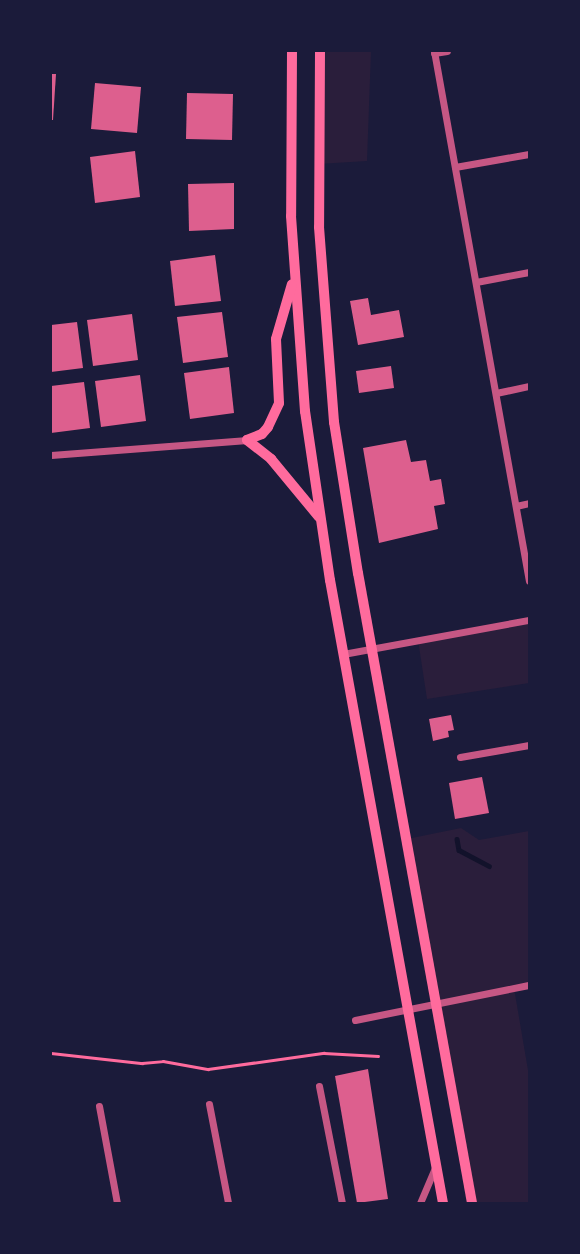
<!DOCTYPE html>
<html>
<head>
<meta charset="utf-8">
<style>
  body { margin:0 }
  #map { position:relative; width:580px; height:1254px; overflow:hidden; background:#1b1b3a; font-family:"Exo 2",sans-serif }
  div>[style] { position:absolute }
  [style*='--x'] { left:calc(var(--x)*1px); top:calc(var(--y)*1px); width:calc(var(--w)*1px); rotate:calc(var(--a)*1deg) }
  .green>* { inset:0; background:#2a1e3b }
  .stream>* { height:4.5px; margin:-2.25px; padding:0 2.25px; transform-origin:2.25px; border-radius:2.25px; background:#12122b }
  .building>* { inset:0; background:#dd5f8e }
  .path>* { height:2.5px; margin:-1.25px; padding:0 1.25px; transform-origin:1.25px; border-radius:1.25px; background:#ff6b9d }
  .minor>* { height:7px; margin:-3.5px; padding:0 3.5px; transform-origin:3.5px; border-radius:3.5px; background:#c65784 }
  .secondary>* { height:10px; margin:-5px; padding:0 5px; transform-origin:5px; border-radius:5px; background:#ff6b9d }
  span { translate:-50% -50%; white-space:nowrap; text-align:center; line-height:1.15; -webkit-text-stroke:5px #1b1b3a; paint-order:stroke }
  .frame { position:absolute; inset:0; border:52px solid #1b1b3a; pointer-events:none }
</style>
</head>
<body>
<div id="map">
  <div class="green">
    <div style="clip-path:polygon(320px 51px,371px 51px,367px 161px,318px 164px)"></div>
    <div style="clip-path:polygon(529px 620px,529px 683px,427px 699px,418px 640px)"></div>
    <div style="clip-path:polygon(461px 828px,479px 840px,529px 831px,529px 985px,514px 988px,529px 1076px,529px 1203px,472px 1203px,407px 839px)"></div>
  </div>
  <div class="stream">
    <div style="--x:457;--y:839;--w:11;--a:80"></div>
    <div style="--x:459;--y:850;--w:34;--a:28"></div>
  </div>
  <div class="building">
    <div style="clip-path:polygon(51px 74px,56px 74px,53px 120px,51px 120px)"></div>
    <div style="clip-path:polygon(95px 83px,141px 87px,137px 133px,91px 129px)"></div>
    <div style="clip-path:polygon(187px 93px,233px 94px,232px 140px,186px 139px)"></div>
    <div style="clip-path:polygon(135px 151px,140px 197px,95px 203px,90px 157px)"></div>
    <div style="clip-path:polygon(234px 183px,234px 229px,189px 231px,188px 184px)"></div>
    <div style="clip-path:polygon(215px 255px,221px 301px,175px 306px,170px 261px)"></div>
    <div style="clip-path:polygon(368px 298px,371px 315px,399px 310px,404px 337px,358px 345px,350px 301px)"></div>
    <div style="clip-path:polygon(222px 312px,228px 357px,183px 363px,177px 317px)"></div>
    <div style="clip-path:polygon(132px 314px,138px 360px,93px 366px,87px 320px)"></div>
    <div style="clip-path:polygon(77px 322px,83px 368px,51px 372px,51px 325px)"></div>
    <div style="clip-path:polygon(391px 366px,394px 388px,359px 393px,356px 371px)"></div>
    <div style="clip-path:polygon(229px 367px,234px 413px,190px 419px,184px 373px)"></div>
    <div style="clip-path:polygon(140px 375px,146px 421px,101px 427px,95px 381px)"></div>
    <div style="clip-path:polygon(84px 382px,90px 428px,51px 433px,51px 386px)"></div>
    <div style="clip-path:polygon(406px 440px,411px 462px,426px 460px,430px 481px,441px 479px,445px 504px,434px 506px,438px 529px,379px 543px,363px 448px)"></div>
    <div style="clip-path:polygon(451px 715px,454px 730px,448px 731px,449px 737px,433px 741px,429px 719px)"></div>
    <div style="clip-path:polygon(482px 777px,489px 813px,455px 819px,449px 783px)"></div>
    <div style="clip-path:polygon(368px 1069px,388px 1199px,357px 1203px,335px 1076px)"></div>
  </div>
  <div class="path">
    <div style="--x:51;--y:1053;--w:92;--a:6.3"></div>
    <div style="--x:142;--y:1063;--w:21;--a:-5"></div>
    <div style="--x:163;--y:1061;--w:46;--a:10.1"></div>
    <div style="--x:208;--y:1069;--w:117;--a:-7.9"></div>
    <div style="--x:324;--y:1053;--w:54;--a:3.2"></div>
  </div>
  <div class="minor">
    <div style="--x:434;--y:51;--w:538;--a:79.84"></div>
    <div style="--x:434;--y:53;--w:13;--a:-9"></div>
    <div style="--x:455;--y:167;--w:75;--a:-10"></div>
    <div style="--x:476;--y:282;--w:54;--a:-10.7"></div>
    <div style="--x:496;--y:393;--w:34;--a:-12"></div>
    <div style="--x:51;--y:455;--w:197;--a:-4.4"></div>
    <div style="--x:516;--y:506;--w:13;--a:-13"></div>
    <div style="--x:343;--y:654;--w:189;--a:-10.4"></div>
    <div style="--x:460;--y:757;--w:70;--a:-9.9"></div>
    <div style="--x:355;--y:1020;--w:177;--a:-11.4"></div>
    <div style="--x:319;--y:1086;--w:119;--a:78.9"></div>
    <div style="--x:209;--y:1104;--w:101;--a:79.1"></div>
    <div style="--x:99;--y:1106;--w:99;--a:79.5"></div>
    <div style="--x:420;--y:1203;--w:38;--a:-67"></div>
  </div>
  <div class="secondary">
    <div style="--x:292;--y:51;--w:165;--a:90.3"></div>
    <div style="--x:291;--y:216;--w:196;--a:85.9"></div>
    <div style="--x:305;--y:411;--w:171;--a:81.6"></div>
    <div style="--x:330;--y:580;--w:633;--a:79.72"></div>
    <div style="--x:320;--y:51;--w:176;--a:90.3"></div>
    <div style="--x:319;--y:227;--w:196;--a:85.6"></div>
    <div style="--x:334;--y:422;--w:153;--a:81"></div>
    <div style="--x:358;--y:573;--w:640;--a:79.74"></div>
    <div style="--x:247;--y:440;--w:16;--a:-22"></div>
    <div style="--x:262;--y:434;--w:9;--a:-49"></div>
    <div style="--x:268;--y:427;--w:26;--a:-65"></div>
    <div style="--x:279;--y:403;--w:64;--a:-92.7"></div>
    <div style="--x:276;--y:339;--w:57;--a:-73.8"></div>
    <div style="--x:247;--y:440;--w:31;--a:38"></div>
    <div style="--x:271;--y:459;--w:75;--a:50.4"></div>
  </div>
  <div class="frame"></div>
</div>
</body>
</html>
